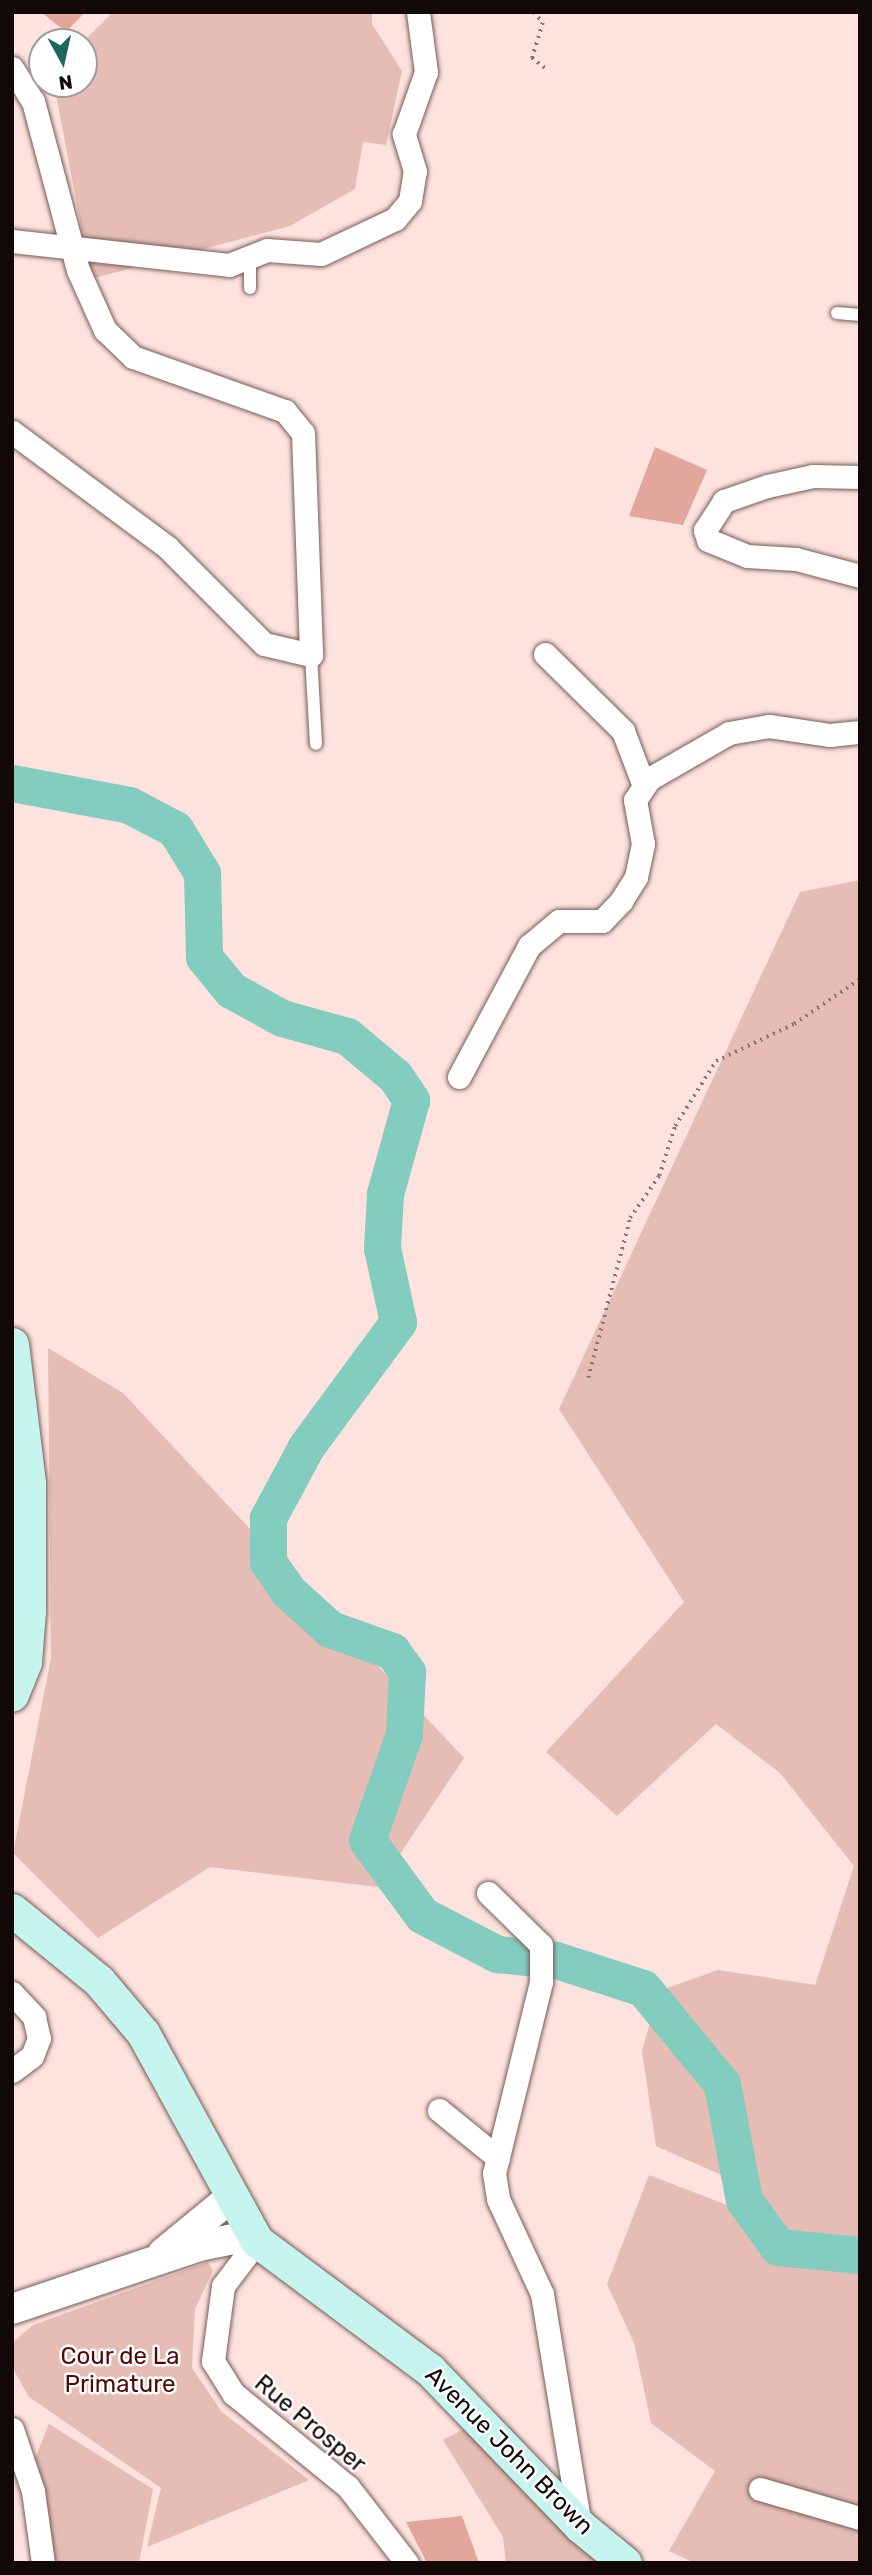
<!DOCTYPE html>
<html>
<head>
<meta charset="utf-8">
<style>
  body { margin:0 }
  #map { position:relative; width:872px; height:2575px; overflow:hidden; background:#fde2dd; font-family:Rubik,sans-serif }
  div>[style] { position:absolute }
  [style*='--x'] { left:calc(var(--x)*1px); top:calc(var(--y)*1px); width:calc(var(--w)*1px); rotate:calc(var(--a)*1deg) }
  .green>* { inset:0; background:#e5bdb5 }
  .river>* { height:37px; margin:-18.5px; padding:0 18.5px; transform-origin:18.5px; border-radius:18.5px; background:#82ccc0 }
  .building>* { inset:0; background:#e3a69a }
  .path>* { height:3.5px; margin-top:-1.75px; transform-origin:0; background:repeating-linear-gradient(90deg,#887673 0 2px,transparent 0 7px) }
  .roads { filter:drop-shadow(0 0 2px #785c57) drop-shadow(0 0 2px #785c57) }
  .service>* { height:12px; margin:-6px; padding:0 6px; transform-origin:6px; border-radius:6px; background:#fff }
  .minor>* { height:23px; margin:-11.5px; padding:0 11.5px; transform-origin:11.5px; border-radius:11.5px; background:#fff }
  .tertiary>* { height:30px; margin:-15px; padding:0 15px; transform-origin:15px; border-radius:15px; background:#fff }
  .secondary>* { height:33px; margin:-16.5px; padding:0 16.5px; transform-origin:16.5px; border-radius:16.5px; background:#c6f5f0 }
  span { translate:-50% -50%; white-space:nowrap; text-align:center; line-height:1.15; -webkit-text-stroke:5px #fff; paint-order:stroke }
  .park-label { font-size:24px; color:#520903 }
  .street-label { font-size:24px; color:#120807 }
  .frame { position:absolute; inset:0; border:14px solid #120807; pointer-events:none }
  .north { position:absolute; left:28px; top:28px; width:70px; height:70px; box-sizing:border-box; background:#fff; border:2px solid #a09c9c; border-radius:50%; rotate:172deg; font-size:19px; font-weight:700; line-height:28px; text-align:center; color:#120807 }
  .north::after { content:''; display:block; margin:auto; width:24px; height:32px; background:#1e675e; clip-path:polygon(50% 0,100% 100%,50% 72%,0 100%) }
</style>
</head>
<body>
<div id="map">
  <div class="green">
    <div style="clip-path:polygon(113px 12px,372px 12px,372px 24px,402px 71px,386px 145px,363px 142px,355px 189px,290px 226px,91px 279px,54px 84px,84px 84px,83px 42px)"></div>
    <div style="clip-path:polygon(860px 880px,860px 2243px,784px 2235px,744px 2185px,656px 2146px,642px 2051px,659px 1991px,718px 1970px,815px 1985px,854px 1866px,780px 1773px,716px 1724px,617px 1816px,546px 1752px,684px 1602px,559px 1409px,800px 892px)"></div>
    <div style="clip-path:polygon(48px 1348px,123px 1393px,464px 1758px,378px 1887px,210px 1867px,98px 1938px,13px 1853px,51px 1658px)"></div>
    <div style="clip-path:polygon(649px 2175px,735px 2208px,768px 2251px,860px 2261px,860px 2563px,695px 2563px,669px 2551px,715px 2471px,651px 2423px,634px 2343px,607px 2284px)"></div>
    <div style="clip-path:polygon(208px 2262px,213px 2271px,195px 2309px,192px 2368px,222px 2412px,309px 2480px,147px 2547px,161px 2488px,29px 2397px,12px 2367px,12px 2343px,33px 2325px)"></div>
    <div style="clip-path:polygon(49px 2424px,153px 2489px,139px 2563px,54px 2563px,46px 2496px,34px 2461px)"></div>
    <div style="clip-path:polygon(464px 2429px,611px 2563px,506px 2563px,503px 2537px,443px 2440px)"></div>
  </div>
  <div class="river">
    <div style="--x:12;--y:783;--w:119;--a:10.6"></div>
    <div style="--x:129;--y:805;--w:52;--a:27.6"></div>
    <div style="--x:175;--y:829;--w:52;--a:58.5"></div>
    <div style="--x:202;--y:873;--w:84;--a:88.6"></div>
    <div style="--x:204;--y:957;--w:43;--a:50.7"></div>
    <div style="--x:231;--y:990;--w:58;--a:28.8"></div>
    <div style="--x:282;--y:1018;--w:67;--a:15.5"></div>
    <div style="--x:347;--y:1036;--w:62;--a:39.8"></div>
    <div style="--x:395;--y:1076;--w:29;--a:56"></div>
    <div style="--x:411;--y:1100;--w:98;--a:105.5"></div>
    <div style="--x:385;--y:1194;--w:54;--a:93.2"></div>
    <div style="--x:382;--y:1248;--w:76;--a:77.8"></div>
    <div style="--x:398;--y:1322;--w:155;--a:126.4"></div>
    <div style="--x:306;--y:1447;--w:81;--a:118.2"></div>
    <div style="--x:268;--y:1518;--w:44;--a:90"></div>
    <div style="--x:268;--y:1562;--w:35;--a:55"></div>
    <div style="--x:288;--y:1591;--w:57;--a:42.1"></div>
    <div style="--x:330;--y:1629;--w:66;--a:19.5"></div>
    <div style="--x:392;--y:1651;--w:26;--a:54"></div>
    <div style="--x:407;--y:1672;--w:62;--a:92.8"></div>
    <div style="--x:404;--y:1734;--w:112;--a:109.2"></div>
    <div style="--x:367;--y:1840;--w:93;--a:53.7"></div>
    <div style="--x:422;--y:1915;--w:85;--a:27.5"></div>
    <div style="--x:497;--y:1954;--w:59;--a:5.8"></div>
    <div style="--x:556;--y:1960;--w:91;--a:17.8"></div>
    <div style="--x:643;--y:1988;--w:124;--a:50.5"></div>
    <div style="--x:722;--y:2084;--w:118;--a:79.3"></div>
    <div style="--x:744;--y:2200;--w:58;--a:54.1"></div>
    <div style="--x:778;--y:2247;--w:82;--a:5.6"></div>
  </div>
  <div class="building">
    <div style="clip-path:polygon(41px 12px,85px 12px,66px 32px)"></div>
    <div style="clip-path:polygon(655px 447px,707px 470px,683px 525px,629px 516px)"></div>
    <div style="clip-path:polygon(462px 2516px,479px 2563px,427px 2563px,406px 2522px)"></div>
  </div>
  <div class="path">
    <div style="--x:534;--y:12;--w:14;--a:51"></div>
    <div style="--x:543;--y:23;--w:37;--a:107"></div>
    <div style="--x:532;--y:58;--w:20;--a:37"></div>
    <div style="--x:588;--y:1378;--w:165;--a:-75.3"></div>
    <div style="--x:630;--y:1218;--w:51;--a:-55.4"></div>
    <div style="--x:659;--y:1176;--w:52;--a:-72.3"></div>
    <div style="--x:675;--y:1126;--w:77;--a:-57.8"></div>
    <div style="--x:716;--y:1061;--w:86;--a:-25.4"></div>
    <div style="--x:794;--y:1024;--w:80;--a:-34.3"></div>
  </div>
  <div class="roads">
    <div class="service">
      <div style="--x:250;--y:256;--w:32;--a:90"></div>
      <div style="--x:837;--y:313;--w:23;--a:5"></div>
      <div style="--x:311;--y:655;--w:89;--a:86.8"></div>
    </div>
    <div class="minor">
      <div style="--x:12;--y:68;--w:39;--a:58"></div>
      <div style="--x:33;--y:101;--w:175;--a:75.1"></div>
      <div style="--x:78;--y:270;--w:66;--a:65.8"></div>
      <div style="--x:105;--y:330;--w:39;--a:44"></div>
      <div style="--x:133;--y:357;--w:161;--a:19.6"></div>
      <div style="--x:285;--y:411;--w:28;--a:51"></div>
      <div style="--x:303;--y:433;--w:222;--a:87.9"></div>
      <div style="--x:311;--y:655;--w:48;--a:-166.8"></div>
      <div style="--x:264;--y:644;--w:137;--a:-135"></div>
      <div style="--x:167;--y:547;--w:193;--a:-143.4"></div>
      <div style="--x:12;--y:241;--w:218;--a:6.3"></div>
      <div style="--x:229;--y:265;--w:41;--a:-21.5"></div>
      <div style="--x:267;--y:250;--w:54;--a:4.2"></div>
      <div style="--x:321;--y:254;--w:82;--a:-25.3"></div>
      <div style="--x:395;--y:219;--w:23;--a:-50"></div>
      <div style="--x:410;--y:201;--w:30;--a:-81"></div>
      <div style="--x:415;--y:171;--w:39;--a:-107"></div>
      <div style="--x:404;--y:134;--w:66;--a:-70.5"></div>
      <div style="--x:426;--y:72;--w:61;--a:-97.6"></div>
      <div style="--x:860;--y:477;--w:47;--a:-178.8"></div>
      <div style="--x:813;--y:476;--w:47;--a:167.7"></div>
      <div style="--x:767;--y:486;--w:46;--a:160.8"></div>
      <div style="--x:724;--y:501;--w:35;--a:123"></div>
      <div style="--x:705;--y:530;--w:10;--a:73"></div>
      <div style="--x:708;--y:540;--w:42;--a:22.3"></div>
      <div style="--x:747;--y:556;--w:49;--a:3.5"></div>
      <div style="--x:796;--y:559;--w:66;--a:14.9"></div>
      <div style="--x:545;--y:654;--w:110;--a:44.6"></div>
      <div style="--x:623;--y:731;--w:59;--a:69.1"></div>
      <div style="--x:459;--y:1077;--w:149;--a:-61.9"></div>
      <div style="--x:529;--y:946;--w:39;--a:-40"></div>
      <div style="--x:559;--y:921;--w:43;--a:0"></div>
      <div style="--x:602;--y:921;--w:28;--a:-46"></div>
      <div style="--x:621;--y:901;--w:28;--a:-58"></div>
      <div style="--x:636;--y:877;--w:34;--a:-78"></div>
      <div style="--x:643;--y:844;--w:45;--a:-100.3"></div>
      <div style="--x:635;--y:800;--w:25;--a:-56"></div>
      <div style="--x:649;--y:779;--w:92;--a:-29.9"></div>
      <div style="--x:729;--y:733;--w:41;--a:-9.9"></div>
      <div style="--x:769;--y:726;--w:62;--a:8.4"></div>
      <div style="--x:830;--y:735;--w:30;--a:-6"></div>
      <div style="--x:488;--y:1893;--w:74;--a:44.5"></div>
      <div style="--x:541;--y:1945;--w:37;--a:90"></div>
      <div style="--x:541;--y:1982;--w:197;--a:103.8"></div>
      <div style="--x:494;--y:2173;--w:26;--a:81"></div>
      <div style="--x:498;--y:2199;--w:105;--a:65.1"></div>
      <div style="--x:542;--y:2294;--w:235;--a:80.7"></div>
      <div style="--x:12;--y:1993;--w:33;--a:47"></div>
      <div style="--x:34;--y:2017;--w:22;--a:77"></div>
      <div style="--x:39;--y:2038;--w:19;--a:111"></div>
      <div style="--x:32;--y:2056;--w:25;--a:143"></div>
      <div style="--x:439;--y:2110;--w:76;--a:39.1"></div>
      <div style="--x:257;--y:2241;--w:56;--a:127.1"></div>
      <div style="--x:223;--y:2286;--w:76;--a:97.6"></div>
      <div style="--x:213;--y:2361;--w:39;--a:58"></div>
      <div style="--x:234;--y:2394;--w:147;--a:39.2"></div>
      <div style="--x:348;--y:2487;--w:96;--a:52.2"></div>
      <div style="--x:12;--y:2429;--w:65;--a:71.3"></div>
      <div style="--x:33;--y:2491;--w:73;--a:82.1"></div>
      <div style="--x:760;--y:2489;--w:104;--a:16.2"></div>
    </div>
    <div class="tertiary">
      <div style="--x:163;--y:2253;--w:85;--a:-39.3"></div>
      <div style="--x:12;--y:2309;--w:197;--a:-18.6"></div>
      <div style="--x:199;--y:2246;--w:55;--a:-11.5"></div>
    </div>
    <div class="secondary">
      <div style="--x:12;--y:1344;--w:140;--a:83"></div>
      <div style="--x:29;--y:1483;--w:128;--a:90"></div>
      <div style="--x:29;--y:1611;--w:51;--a:94.5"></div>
      <div style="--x:25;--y:1662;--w:35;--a:112"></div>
      <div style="--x:12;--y:1910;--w:112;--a:39.2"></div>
      <div style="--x:99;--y:1981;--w:68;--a:49.8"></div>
      <div style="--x:143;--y:2033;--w:237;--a:61.3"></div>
      <div style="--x:257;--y:2241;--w:216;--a:36.7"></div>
      <div style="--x:430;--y:2370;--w:216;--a:46.1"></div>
      <div style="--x:580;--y:2526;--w:58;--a:39.4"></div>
    </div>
  </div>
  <div class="park-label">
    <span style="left:120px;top:2371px">Cour de La<br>Primature</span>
  </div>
  <div class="street-label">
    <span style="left:310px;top:2424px;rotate:40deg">Rue Prosper</span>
    <span style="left:509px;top:2451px;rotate:45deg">Avenue John Brown</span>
  </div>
  <div class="frame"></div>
  <div class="north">N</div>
</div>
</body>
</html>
